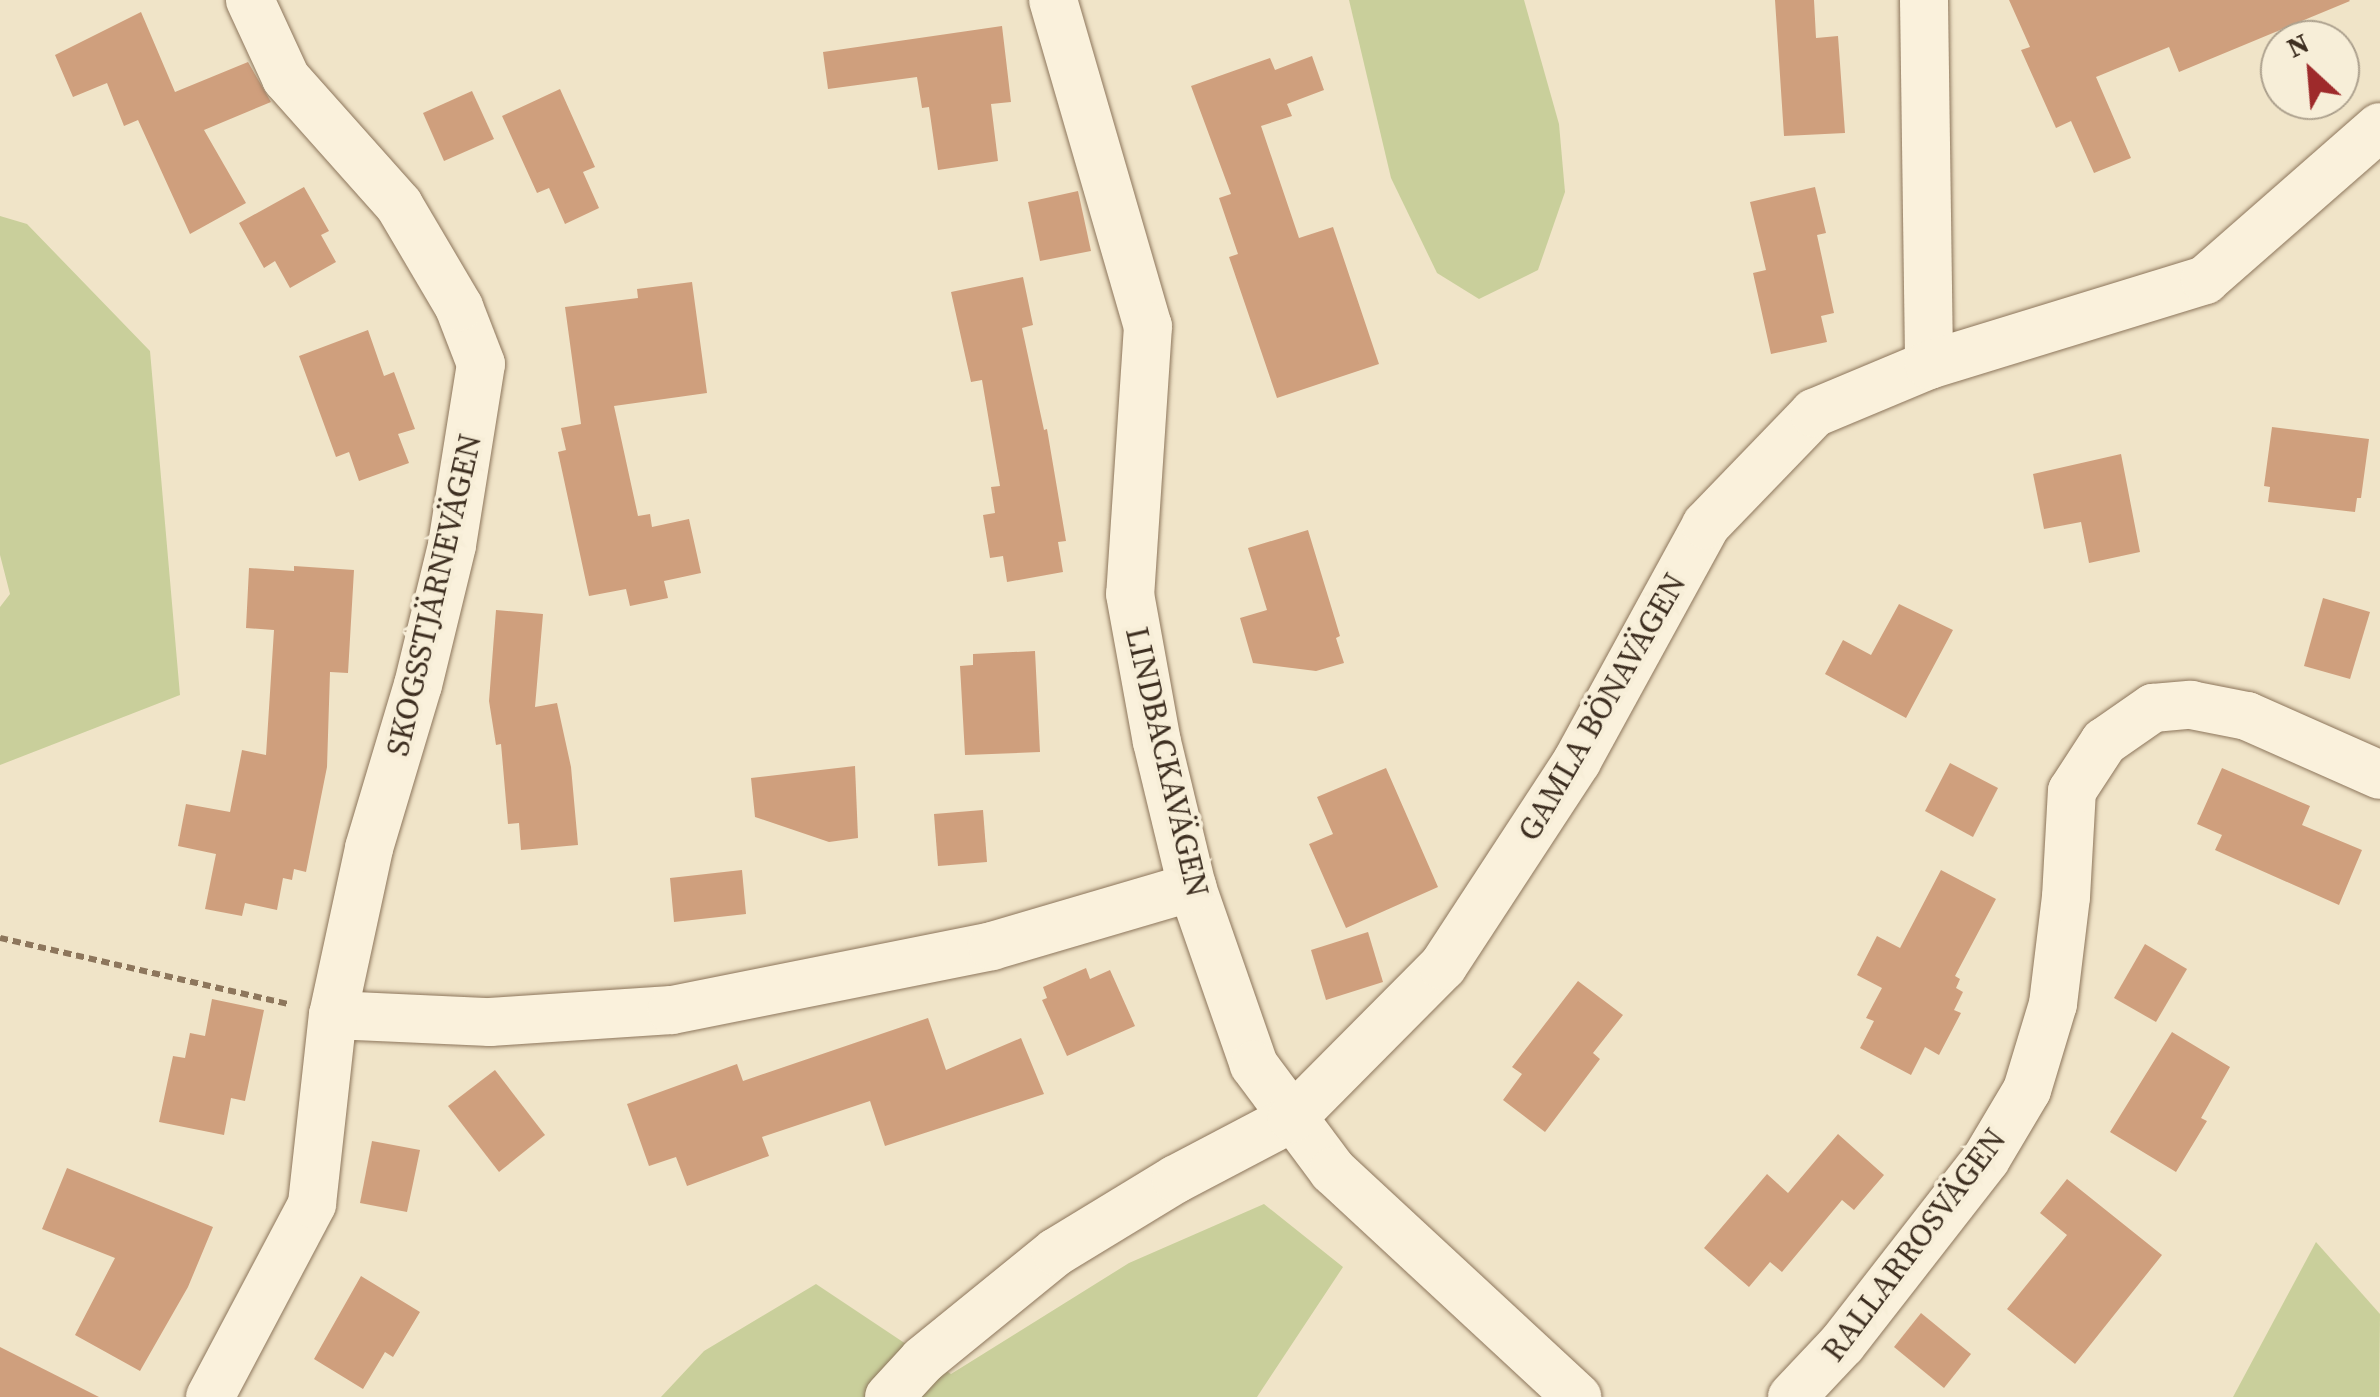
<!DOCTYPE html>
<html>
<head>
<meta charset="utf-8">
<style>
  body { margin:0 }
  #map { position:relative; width:2380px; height:1397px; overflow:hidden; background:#f0e4c8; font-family:"Source Serif 4",serif }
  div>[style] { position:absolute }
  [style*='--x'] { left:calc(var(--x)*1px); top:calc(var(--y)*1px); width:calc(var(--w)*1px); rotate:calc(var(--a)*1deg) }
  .green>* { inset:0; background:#c9cf9b }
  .building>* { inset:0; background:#cf9f7d }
  .path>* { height:6px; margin-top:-3px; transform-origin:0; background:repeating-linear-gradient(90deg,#8d765c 0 8px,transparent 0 13px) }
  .roads { filter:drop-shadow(0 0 2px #8d765c) drop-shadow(0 0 2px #8d765c) }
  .minor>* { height:48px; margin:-24px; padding:0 24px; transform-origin:24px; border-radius:24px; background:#faf1dc }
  span { translate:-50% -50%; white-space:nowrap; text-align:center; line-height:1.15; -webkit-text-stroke:8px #f7eed8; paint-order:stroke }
  .street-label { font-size:32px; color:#3d2e20 }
  .north { position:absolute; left:2260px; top:20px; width:100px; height:100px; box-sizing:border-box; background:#f7eed8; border:2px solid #ada18e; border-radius:50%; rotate:334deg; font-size:28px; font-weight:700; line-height:40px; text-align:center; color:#3d2e20 }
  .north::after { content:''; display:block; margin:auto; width:35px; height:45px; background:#9e2a2b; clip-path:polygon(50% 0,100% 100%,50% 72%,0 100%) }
</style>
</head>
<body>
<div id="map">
  <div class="green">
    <div style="clip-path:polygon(1349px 0,1524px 0,1559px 124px,1565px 192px,1538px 270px,1479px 299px,1437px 273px,1391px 178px)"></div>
    <div style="clip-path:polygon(0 216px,27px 224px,150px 351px,180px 695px,0 765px,0 607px,10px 594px,0 555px)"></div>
    <div style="clip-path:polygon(1264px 1204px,1343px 1267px,1257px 1397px,661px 1397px,704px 1351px,816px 1284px,951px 1374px,1129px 1263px)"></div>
    <div style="clip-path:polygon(2316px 1242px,2380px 1314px,2379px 1397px,2233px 1397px)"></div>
  </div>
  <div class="building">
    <div style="clip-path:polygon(1775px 0,1814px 0,1816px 38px,1838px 36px,1845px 133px,1784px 136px)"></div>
    <div style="clip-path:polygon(2009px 0,2349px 0,2350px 1px,2179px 72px,2169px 47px,2096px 77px,2131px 158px,2094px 173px,2071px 121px,2056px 128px,2021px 50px,2030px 47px)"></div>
    <div style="clip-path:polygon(141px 12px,175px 92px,248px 62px,271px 102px,204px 130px,246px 203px,190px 234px,138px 120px,124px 126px,107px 83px,73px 97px,55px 55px)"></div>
    <div style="clip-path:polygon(1002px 26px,1011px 102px,991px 104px,998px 161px,938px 170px,929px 107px,922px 108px,917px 77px,828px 89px,823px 52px)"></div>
    <div style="clip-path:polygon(1312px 56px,1324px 90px,1287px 104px,1292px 116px,1261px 126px,1299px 238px,1333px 227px,1379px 364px,1277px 398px,1229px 257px,1238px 254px,1219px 198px,1231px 194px,1191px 86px,1270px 58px,1275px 70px)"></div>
    <div style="clip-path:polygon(560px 89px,595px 167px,583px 172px,599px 208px,565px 224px,549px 188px,537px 193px,502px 116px)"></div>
    <div style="clip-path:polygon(472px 91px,494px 139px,444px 161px,423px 113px)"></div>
    <div style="clip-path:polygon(304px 187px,329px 231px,321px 235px,336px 262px,290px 288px,275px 261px,264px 268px,239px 223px)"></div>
    <div style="clip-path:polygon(1815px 187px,1826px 233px,1817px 235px,1834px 313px,1821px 316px,1827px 342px,1771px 354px,1753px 273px,1766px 270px,1750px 202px)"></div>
    <div style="clip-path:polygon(1078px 191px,1091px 251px,1040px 261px,1028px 202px)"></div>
    <div style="clip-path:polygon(1023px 277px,1033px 325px,1022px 328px,1044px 430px,1047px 429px,1066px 541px,1058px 542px,1063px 572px,1007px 582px,1003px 556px,990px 558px,983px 515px,995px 513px,991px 487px,1000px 486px,982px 380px,971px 382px,951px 292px)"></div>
    <div style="clip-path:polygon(692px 282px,707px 393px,614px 406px,638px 516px,650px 514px,652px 527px,689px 519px,701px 573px,664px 581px,668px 598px,630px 606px,626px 589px,589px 596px,558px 452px,566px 450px,561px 428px,581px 424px,565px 307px,638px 298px,637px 289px)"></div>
    <div style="clip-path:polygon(368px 330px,384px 376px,394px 372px,415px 429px,398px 434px,409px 463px,359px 481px,349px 452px,336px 457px,299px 356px)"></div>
    <div style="clip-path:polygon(2272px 427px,2369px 439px,2361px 498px,2357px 498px,2355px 512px,2268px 502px,2270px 487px,2264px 486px)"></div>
    <div style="clip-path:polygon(2121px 454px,2140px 552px,2089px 563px,2081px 522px,2044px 529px,2033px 474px)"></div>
    <div style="clip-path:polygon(1308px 530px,1340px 636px,1336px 638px,1344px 663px,1316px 671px,1253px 663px,1240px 618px,1267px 610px,1248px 548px)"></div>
    <div style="clip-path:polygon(294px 566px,354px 570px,348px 673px,330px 672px,327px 767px,306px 872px,294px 869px,292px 880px,283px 878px,277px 910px,245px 903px,242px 916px,205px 909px,216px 854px,178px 846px,186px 804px,230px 812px,242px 750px,266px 755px,274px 630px,246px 628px,249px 568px,294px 571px)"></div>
    <div style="clip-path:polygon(2323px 598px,2370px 612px,2350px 679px,2304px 666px)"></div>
    <div style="clip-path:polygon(1899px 604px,1953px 630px,1906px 718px,1825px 674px,1843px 640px,1871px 655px)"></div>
    <div style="clip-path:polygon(496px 610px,543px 614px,535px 707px,557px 703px,571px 767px,578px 845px,521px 850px,519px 823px,508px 824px,501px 744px,496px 745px,489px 701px)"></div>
    <div style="clip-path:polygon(1035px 651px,1040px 752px,965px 755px,960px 666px,973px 665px,973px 654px)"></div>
    <div style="clip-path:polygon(1950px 763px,1998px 788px,1973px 837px,1925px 811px)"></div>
    <div style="clip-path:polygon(855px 766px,858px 838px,829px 842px,755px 817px,751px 778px)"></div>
    <div style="clip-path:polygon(1386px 768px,1438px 887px,1346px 928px,1309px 844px,1333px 834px,1317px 797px)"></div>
    <div style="clip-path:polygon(2222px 768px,2310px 806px,2302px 825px,2362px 850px,2339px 905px,2215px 850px,2222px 835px,2197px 824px)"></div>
    <div style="clip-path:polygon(983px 810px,987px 862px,938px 866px,934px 814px)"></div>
    <div style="clip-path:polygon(742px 870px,746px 914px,674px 922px,670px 878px)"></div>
    <div style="clip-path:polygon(1941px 870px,1996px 899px,1955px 976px,1960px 979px,1956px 988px,1963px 992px,1954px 1010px,1961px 1013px,1939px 1055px,1925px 1047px,1911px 1075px,1860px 1048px,1874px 1021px,1866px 1018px,1882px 988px,1857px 975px,1877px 936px,1900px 948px)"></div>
    <div style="clip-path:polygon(1368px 932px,1383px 982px,1326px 1000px,1311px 950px)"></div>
    <div style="clip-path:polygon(2145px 944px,2187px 969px,2156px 1022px,2114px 998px)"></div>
    <div style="clip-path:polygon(1086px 968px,1090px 979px,1110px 970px,1135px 1026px,1067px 1056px,1042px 1000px,1047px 998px,1043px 987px)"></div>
    <div style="clip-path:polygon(1578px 981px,1623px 1015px,1593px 1053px,1600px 1059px,1545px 1132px,1503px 1100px,1522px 1074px,1512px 1067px)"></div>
    <div style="clip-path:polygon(212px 999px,264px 1010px,245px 1101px,231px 1098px,224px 1135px,159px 1122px,173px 1056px,185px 1058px,190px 1033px,205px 1036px)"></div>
    <div style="clip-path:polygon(928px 1018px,946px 1070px,1021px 1038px,1044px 1094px,885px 1146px,870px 1101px,762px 1137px,769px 1156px,687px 1186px,676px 1157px,649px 1166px,627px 1104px,737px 1064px,743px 1081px)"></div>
    <div style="clip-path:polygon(2172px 1032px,2230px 1067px,2201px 1118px,2207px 1121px,2176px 1172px,2110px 1132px)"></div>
    <div style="clip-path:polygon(495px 1070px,545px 1135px,499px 1172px,448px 1106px)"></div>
    <div style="clip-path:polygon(1838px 1134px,1884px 1175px,1854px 1210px,1842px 1200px,1782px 1272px,1770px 1262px,1749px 1287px,1704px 1248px,1767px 1174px,1788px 1193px)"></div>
    <div style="clip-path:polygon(372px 1141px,420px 1150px,407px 1212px,360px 1203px)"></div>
    <div style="clip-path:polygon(67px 1168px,213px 1227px,188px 1287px,140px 1371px,75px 1335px,115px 1258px,42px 1229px)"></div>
    <div style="clip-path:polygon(2067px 1179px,2162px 1255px,2075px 1364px,2007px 1309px,2067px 1235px,2040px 1213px)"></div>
    <div style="clip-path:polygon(361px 1276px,420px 1312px,393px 1357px,385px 1352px,363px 1389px,314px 1359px)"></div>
    <div style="clip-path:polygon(1921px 1313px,1971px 1354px,1944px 1388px,1894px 1347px)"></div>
    <div style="clip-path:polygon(0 1347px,99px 1397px,0 1397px)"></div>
  </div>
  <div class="path">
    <div style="--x:0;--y:938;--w:295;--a:12.9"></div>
  </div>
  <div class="roads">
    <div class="minor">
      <div style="--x:1053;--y:0;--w:340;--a:73.8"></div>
      <div style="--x:1148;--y:326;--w:269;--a:93.8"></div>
      <div style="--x:1130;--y:594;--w:150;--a:79.7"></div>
      <div style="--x:1157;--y:742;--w:149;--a:76.4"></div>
      <div style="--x:1192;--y:887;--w:188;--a:70.8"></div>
      <div style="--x:1254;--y:1065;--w:132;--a:53.3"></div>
      <div style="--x:1333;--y:1171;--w:333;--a:42.8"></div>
      <div style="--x:1924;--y:0;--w:365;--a:89.2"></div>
      <div style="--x:333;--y:1015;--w:157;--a:2.6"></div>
      <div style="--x:490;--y:1022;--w:182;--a:-3.8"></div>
      <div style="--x:672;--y:1010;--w:326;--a:-11.3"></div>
      <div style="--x:992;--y:946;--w:209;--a:-16.4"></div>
      <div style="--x:210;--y:1397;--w:218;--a:-62.1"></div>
      <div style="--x:312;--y:1204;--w:190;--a:-83.7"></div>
      <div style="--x:333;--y:1015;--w:171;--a:-77.8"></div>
      <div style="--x:369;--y:848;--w:170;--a:-73.3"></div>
      <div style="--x:418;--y:685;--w:144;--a:-76.3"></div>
      <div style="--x:452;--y:545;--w:183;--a:-80.9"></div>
      <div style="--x:481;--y:364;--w:61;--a:-111.1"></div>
      <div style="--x:459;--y:307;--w:118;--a:-120.5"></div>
      <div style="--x:399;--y:205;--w:170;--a:-131.7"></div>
      <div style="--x:286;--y:78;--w:86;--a:-114.8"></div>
      <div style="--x:889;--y:1397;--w:50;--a:-47.4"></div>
      <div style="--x:923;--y:1360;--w:171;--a:-39.1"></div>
      <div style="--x:1056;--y:1252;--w:140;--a:-31.3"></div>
      <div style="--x:1176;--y:1179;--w:131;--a:-27.7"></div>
      <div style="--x:1292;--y:1118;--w:214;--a:-45.2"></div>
      <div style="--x:1443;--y:966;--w:245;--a:-56.8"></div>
      <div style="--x:1577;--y:761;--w:269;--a:-61.3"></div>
      <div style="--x:1706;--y:525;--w:156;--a:-46"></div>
      <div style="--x:1814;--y:413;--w:125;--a:-22.7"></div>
      <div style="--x:1929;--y:365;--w:289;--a:-17.1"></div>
      <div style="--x:2205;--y:280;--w:232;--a:-41.2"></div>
      <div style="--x:1792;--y:1397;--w:73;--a:-46.7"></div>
      <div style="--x:1842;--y:1344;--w:234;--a:-52.1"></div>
      <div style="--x:1986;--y:1159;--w:80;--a:-59.3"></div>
      <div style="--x:2027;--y:1090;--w:90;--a:-73.2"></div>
      <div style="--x:2053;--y:1004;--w:108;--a:-83.1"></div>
      <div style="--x:2066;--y:897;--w:106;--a:-86.8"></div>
      <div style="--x:2072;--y:791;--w:59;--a:-56.9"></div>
      <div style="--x:2104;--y:742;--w:60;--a:-34.8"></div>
      <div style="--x:2153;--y:708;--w:38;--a:-5"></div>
      <div style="--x:2191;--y:705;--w:57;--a:11.1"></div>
      <div style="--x:2247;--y:716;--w:145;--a:23.9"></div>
    </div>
  </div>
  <div class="street-label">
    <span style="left:434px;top:595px;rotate:-77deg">SKOGSSTJÄRNEVÄGEN</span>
    <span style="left:1602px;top:707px;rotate:-60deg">GAMLA BÖNAVÄGEN</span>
    <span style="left:1167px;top:762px;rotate:77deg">LINDBACKAVÄGEN</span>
    <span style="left:1914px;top:1245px;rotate:-53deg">RALLARROSVÄGEN</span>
  </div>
  <div class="north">N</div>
</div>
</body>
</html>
